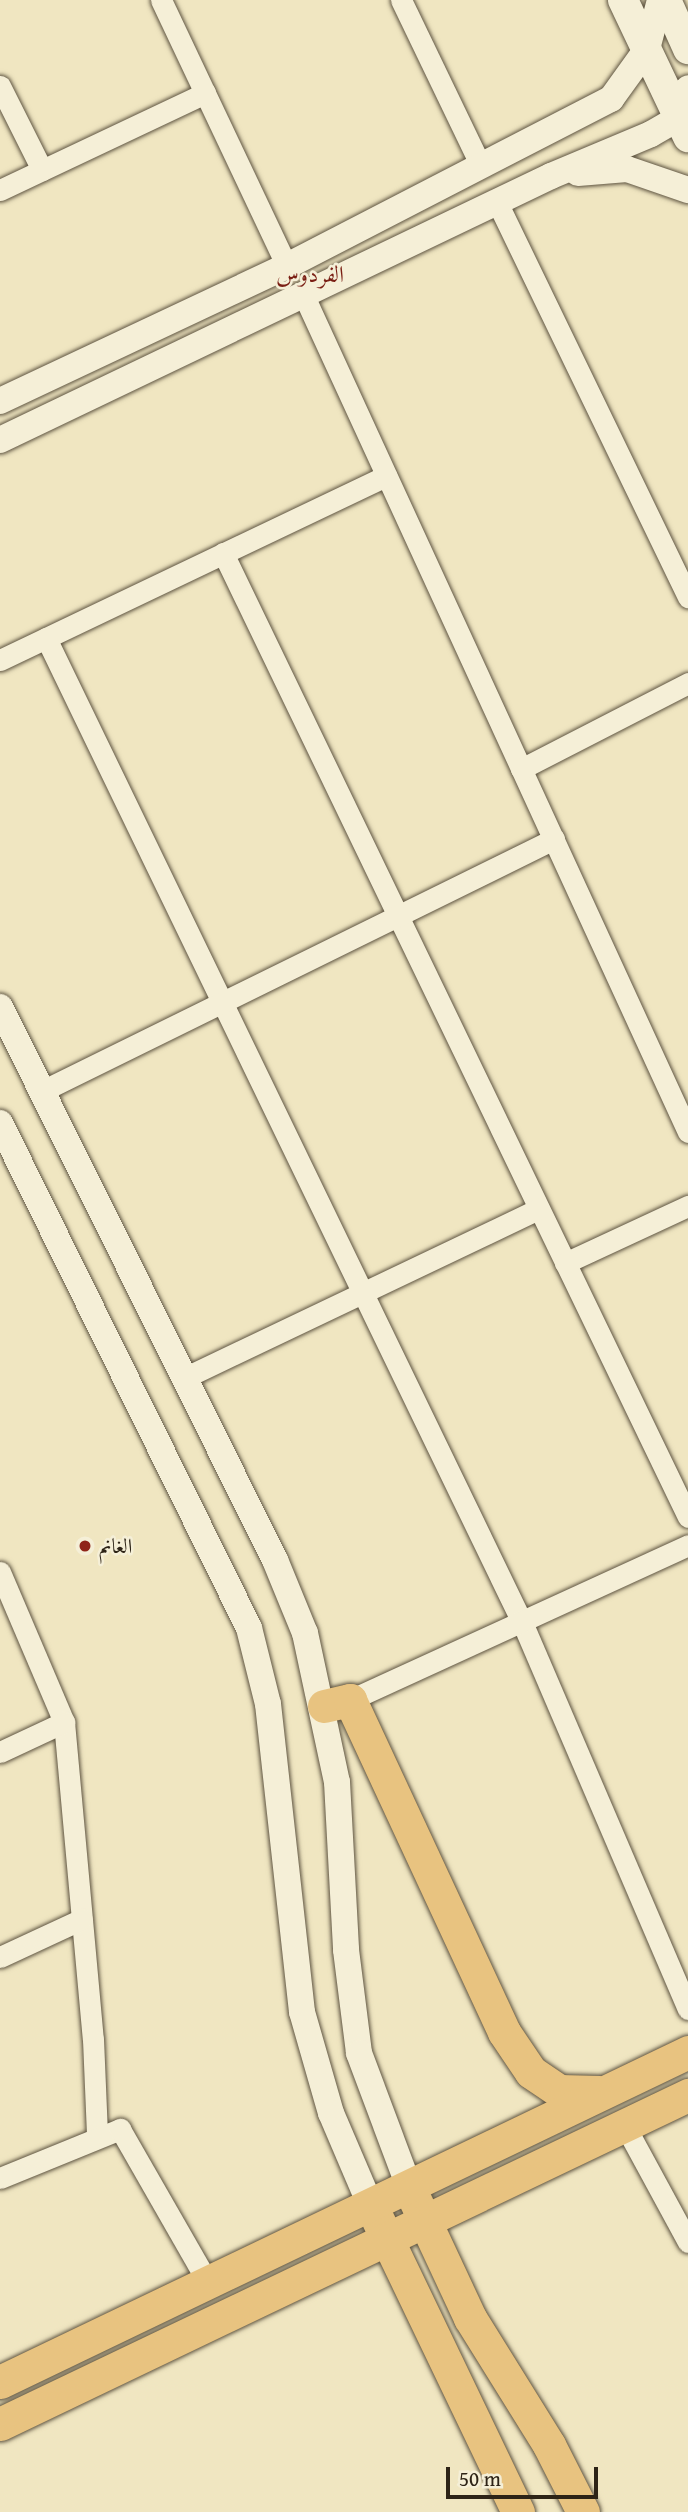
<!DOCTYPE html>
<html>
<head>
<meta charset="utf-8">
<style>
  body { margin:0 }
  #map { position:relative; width:688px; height:2512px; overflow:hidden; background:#f0e6c1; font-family:"Gentium Book Plus",Amiri,serif }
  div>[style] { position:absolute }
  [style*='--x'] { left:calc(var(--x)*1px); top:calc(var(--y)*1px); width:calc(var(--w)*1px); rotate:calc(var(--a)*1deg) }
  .roads { filter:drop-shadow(0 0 2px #5e5441) drop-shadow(0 0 2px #5e5441) }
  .minor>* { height:21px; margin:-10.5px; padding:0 10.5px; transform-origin:10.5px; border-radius:10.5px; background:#f5efd7 }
  .tertiary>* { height:26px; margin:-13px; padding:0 13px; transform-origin:13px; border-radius:13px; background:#f5efd7 }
  .secondary>* { height:30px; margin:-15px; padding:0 15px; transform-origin:15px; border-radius:15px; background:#f5efd7 }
  .primary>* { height:33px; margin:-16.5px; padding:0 16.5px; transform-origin:16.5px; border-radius:16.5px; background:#e8c380 }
  .dots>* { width:19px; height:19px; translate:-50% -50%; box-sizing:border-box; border:4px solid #f5efd7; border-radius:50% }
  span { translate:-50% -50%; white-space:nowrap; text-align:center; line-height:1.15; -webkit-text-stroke:5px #f5efd7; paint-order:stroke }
  .poi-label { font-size:21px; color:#2d2316 }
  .left { translate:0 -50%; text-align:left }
  .neighbourhood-label { font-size:23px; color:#7a1f14 }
  .scale { position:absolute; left:446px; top:2467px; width:152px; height:32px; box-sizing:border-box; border:4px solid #2d2316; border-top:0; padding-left:9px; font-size:21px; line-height:24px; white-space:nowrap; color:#2d2316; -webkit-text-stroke:5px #f5efd7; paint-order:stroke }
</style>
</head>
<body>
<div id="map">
  <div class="roads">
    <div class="minor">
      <div style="--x:161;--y:0;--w:294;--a:64.7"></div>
      <div style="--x:401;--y:0;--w:184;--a:64.3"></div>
      <div style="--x:0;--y:86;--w:94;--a:63.4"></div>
      <div style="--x:0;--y:190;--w:227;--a:-25.3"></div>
      <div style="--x:497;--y:202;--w:439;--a:64.2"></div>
      <div style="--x:304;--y:296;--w:920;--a:65.33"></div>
      <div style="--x:223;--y:553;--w:1070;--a:64.25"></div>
      <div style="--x:46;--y:638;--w:1093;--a:64.19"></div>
      <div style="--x:522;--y:1622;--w:421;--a:66.8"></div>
      <div style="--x:0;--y:660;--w:428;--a:-25.5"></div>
      <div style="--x:521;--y:769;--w:188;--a:-27.2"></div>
      <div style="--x:40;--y:1092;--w:573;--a:-26.21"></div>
      <div style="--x:565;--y:1263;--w:136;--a:-24.9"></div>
      <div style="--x:184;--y:1378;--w:393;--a:-25.5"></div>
      <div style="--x:0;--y:1572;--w:163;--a:66.9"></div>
      <div style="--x:64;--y:1722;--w:318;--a:84.8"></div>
      <div style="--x:93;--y:2039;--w:97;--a:87.6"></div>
      <div style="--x:350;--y:1700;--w:372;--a:-24.6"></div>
      <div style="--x:0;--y:1752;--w:71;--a:-25.1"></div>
      <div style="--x:0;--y:1957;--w:90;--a:-24.9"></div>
      <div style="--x:625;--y:2126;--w:132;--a:61.5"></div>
      <div style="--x:0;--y:2178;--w:130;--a:-22.2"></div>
      <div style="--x:120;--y:2129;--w:175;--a:60.2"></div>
    </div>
    <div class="tertiary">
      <div style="--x:578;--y:173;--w:49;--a:-4.7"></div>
      <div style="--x:627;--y:169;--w:65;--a:19"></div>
      <div style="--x:0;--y:401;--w:317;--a:-25.2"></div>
      <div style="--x:287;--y:266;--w:365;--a:-27.3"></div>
      <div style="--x:611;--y:99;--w:62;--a:-54.2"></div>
      <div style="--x:647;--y:49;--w:51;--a:-75.1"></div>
      <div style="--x:0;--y:440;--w:611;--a:-25.6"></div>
      <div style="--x:551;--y:176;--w:108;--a:-22.8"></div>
      <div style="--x:651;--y:134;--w:32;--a:-30"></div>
      <div style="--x:679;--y:118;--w:31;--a:-73"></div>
      <div style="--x:0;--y:1007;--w:618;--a:63.56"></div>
      <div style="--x:275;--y:1560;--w:79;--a:67.7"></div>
      <div style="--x:305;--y:1633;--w:152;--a:77.9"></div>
      <div style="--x:337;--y:1782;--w:168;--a:86.9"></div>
      <div style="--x:346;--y:1950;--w:104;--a:82.8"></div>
      <div style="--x:359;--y:2053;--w:140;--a:69.5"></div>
      <div style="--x:0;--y:1123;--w:563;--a:63.75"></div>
      <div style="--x:249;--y:1628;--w:78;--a:76"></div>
      <div style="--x:268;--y:1704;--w:310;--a:83.7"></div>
      <div style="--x:302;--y:2012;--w:105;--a:74"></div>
      <div style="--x:331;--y:2113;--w:97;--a:66.9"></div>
    </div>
    <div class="secondary">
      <div style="--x:623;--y:0;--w:152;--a:64.6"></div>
      <div style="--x:666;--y:0;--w:54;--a:65.8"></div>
    </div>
    <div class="primary">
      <div style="--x:324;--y:1706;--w:27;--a:-13"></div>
      <div style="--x:350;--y:1700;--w:366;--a:65.1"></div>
      <div style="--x:504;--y:2032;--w:48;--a:56"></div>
      <div style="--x:531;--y:2072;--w:34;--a:34"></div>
      <div style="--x:559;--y:2091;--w:40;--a:1.4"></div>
      <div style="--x:415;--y:2200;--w:130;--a:65"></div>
      <div style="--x:470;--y:2318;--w:150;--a:58.1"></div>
      <div style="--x:549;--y:2445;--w:75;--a:63.1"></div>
      <div style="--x:378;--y:2220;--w:324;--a:64.4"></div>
      <div style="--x:0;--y:2382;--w:763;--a:-25.62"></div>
      <div style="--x:0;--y:2424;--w:763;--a:-25.56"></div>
    </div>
  </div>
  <div class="dots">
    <div style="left:85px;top:1546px;background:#8f2418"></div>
  </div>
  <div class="poi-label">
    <span class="left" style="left:99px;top:1546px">الغانم</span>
  </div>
  <div class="neighbourhood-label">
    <span style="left:310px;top:274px">الفردوس</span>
  </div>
  <div class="scale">50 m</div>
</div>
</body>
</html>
